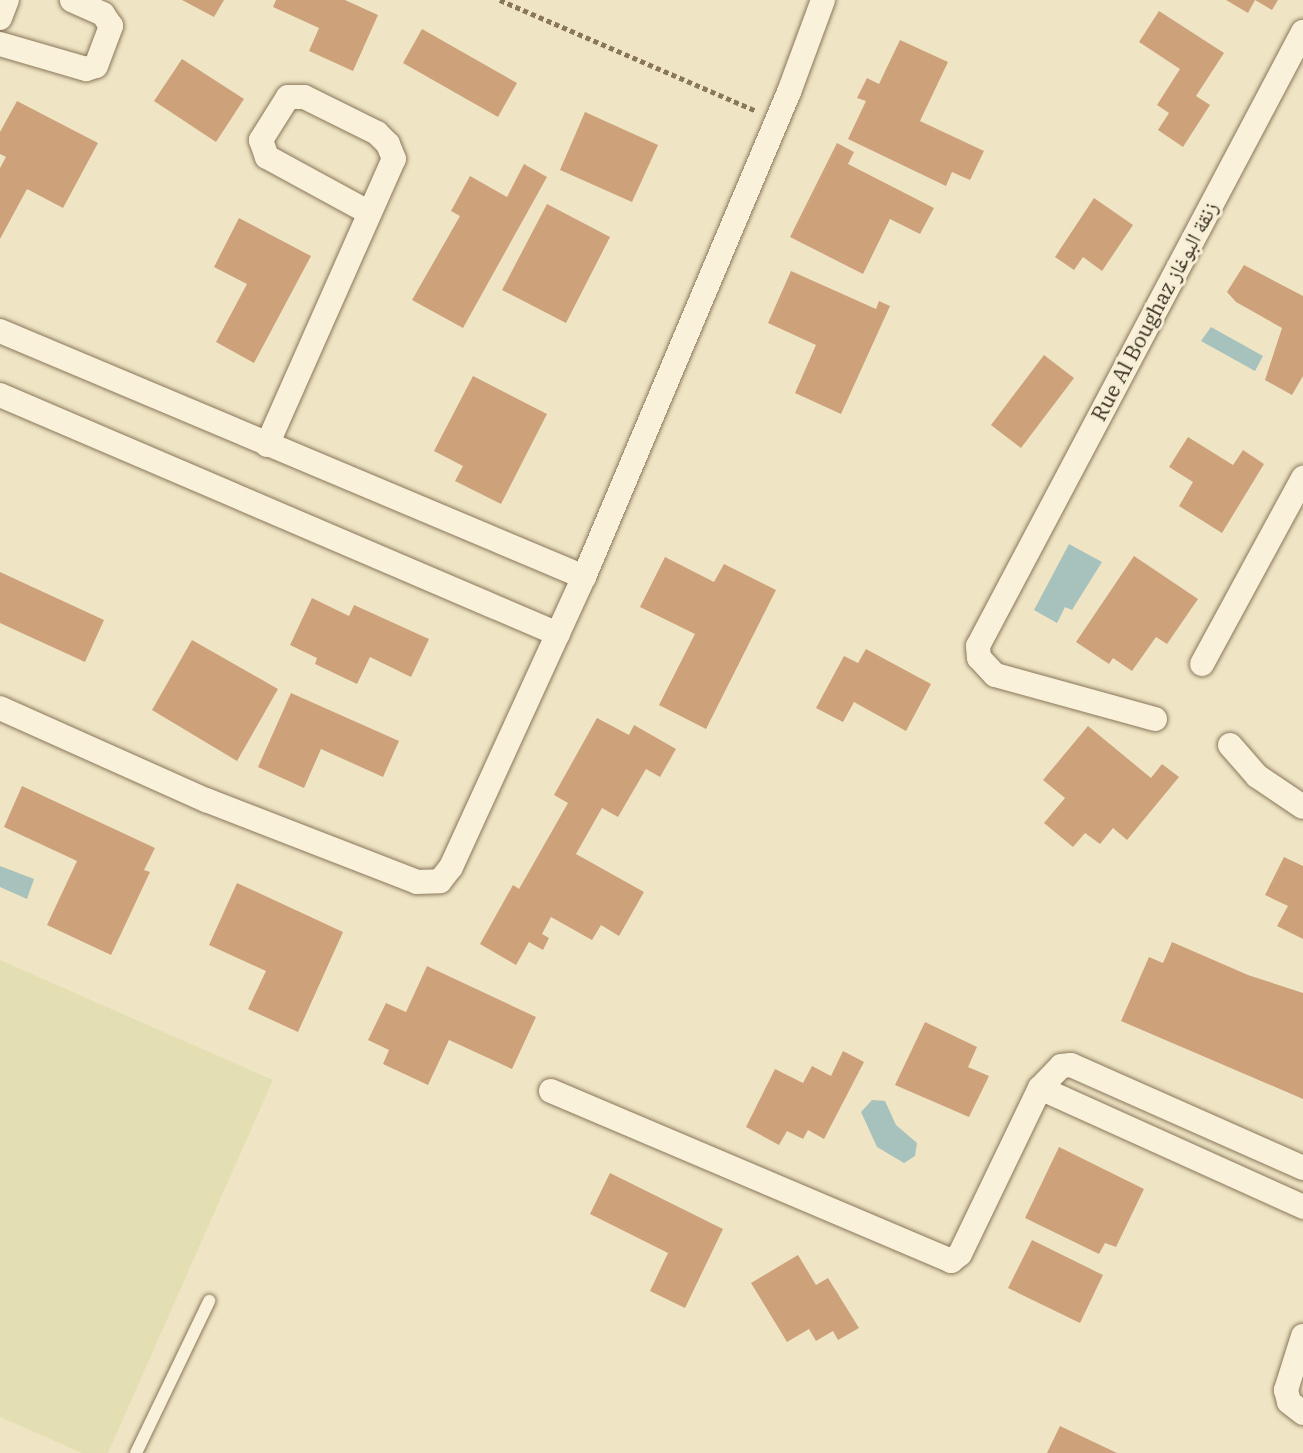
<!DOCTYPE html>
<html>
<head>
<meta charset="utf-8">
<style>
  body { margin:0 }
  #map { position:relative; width:1303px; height:1453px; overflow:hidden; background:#efe5c5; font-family:"IBM Plex Serif","Noto Naskh Arabic",serif }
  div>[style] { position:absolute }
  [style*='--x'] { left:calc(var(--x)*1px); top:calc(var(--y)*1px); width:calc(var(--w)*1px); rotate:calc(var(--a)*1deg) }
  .farmland>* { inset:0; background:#e4dfb2 }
  .water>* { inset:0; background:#a7c2bc }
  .building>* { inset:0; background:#cda27b }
  .path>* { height:4.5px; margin-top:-2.25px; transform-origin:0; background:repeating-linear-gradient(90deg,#8a775b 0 5px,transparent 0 8.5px) }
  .roads { filter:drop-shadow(0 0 2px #8a775b) drop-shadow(0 0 2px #8a775b) }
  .lane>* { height:12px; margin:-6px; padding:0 6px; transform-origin:6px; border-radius:6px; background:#f9f1d9 }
  .street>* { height:24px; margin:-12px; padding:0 12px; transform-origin:12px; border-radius:12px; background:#f9f1d9 }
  span { translate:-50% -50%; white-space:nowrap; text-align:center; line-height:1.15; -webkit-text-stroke:6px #f6eed5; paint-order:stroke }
  .street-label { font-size:21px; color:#3a2e1f }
</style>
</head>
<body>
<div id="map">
  <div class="farmland">
    <div style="clip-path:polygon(0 960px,273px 1080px,108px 1453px,82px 1453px,0 1417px)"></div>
  </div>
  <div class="water">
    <div style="clip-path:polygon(1211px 327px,1263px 356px,1255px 371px,1201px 341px)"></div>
    <div style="clip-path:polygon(1069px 544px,1102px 562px,1072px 610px,1065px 607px,1057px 623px,1034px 610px)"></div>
    <div style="clip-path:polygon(0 866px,34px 879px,27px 899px,0 887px)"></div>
    <div style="clip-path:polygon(872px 1100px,885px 1101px,896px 1125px,917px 1143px,915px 1156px,904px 1163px,877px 1147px,861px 1112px)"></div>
  </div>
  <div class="building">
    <div style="clip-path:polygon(182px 0,224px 0,214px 17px)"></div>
    <div style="clip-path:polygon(276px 0,345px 0,378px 15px,353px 71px,309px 51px,319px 28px,273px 7px)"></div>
    <div style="clip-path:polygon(1226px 0,1278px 0,1272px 10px,1255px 0,1248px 13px)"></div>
    <div style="clip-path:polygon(1159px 11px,1224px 53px,1196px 96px,1210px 105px,1183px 147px,1158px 130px,1169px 113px,1157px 105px,1180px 69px,1139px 42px)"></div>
    <div style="clip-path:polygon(422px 29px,517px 83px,498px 117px,403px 63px)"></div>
    <div style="clip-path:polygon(900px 40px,948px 62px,920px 121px,984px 151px,970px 180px,952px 172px,946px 186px,848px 139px,866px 101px,857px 98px,867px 78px,879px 84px)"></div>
    <div style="clip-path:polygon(182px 59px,244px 99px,216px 142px,154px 101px)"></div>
    <div style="clip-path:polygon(17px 101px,98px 143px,63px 208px,27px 189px,0 239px,0 168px,6px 157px,0 154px,0 132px)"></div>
    <div style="clip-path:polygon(585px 112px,658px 145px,632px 202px,560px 170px)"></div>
    <div style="clip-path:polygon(837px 143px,854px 152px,848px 164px,934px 208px,920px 234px,890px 219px,863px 274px,790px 237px)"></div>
    <div style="clip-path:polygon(524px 164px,547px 177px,463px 328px,412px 300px,460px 216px,451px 211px,470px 176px,507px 197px)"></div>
    <div style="clip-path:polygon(1094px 198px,1133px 225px,1102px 271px,1083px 257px,1074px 270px,1055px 257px)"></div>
    <div style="clip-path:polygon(547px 204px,610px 237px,566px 323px,502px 290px)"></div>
    <div style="clip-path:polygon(239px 218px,311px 256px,254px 363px,216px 342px,247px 284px,214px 267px)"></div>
    <div style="clip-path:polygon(1244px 265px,1303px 296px,1303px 376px,1292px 395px,1265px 380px,1282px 328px,1236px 302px,1227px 292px)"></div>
    <div style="clip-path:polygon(791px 271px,876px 309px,879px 301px,890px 306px,841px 414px,795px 393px,816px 345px,768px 323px)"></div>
    <div style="clip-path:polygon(1044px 355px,1074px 378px,1021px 448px,991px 425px)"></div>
    <div style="clip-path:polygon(473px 376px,547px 414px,501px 504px,455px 481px,463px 466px,434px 451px)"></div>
    <div style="clip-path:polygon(1188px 437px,1233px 465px,1243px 450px,1264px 464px,1222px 533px,1179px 506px,1193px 482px,1169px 467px)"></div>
    <div style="clip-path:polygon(1134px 556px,1198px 599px,1167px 644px,1156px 637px,1132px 671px,1113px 658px,1109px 664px,1076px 642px)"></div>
    <div style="clip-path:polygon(665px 557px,714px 582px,724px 564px,776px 590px,706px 729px,659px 705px,695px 634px,640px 607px)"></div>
    <div style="clip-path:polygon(0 572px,104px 620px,85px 662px,0 623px)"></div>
    <div style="clip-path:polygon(312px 598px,349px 616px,354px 605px,429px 639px,411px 677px,370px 657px,357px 684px,315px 664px,317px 658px,290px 645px)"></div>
    <div style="clip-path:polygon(192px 640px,278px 689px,237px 761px,152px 710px)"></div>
    <div style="clip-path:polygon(866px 649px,931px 684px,906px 731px,854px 702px,843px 722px,816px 708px,844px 656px,858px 663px)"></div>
    <div style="clip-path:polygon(291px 693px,399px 741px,383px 777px,321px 749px,304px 788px,258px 767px)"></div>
    <div style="clip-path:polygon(597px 718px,629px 735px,634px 725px,676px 749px,660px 777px,646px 769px,618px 817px,602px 808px,576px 854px,644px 892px,619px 936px,601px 925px,592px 940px,551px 917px,542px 934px,549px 938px,543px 950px,529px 942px,516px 965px,480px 944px,513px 885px,519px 889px,568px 803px,554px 795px)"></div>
    <div style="clip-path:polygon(1088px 726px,1151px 778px,1162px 764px,1179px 777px,1127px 840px,1113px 828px,1100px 844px,1085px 833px,1073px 847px,1044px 823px,1065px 798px,1043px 780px)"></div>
    <div style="clip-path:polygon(22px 786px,155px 848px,144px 870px,150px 872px,111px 955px,47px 925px,77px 861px,4px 827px)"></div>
    <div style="clip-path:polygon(1284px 857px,1303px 866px,1303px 939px,1277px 926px,1288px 906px,1265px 895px)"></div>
    <div style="clip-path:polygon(237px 883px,343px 932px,298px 1032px,248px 1009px,266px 971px,209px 945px)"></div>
    <div style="clip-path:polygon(1172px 942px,1248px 975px,1303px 993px,1303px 1099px,1121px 1021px,1149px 957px,1163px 963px)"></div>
    <div style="clip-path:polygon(427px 966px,536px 1017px,512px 1069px,449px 1040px,428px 1085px,383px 1064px,389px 1050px,368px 1040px,386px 1003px,406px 1012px)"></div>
    <div style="clip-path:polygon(925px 1022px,977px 1047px,968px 1067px,989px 1076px,969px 1117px,895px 1085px)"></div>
    <div style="clip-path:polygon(843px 1051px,864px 1062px,824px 1139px,808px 1130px,803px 1139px,787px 1131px,779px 1145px,746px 1127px,775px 1069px,803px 1083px,812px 1066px,831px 1076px)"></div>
    <div style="clip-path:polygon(1059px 1147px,1144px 1189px,1116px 1247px,1105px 1243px,1099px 1254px,1025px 1218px)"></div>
    <div style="clip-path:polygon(610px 1173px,723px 1229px,685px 1308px,650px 1291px,668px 1253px,590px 1214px)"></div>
    <div style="clip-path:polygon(1032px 1240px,1103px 1275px,1080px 1323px,1008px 1288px)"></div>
    <div style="clip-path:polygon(798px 1255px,816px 1285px,828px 1278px,859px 1328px,838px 1340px,833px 1331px,816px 1341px,809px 1329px,787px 1342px,751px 1283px)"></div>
    <div style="clip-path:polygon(1060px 1426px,1117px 1453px,1047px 1453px)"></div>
  </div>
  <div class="path">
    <div style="--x:500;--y:0;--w:279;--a:23.4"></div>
  </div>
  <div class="roads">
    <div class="lane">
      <div style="--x:136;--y:1453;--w:169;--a:-64.3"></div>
    </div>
    <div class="street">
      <div style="--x:0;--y:18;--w:19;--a:-69"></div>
      <div style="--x:0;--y:44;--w:90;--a:16.2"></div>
      <div style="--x:86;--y:69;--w:10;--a:-17"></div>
      <div style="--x:96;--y:66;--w:43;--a:-69.4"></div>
      <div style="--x:111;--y:26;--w:14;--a:-124"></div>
      <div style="--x:103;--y:14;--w:34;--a:-156"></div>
      <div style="--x:0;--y:331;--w:634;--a:22.84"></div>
      <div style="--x:0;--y:395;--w:607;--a:23.19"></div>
      <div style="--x:267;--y:445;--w:313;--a:-66.1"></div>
      <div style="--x:394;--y:159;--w:16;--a:-112"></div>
      <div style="--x:388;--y:144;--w:16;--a:-135"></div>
      <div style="--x:377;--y:133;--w:81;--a:-153.7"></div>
      <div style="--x:304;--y:97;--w:16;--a:180"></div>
      <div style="--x:288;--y:97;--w:51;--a:122.1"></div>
      <div style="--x:261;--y:140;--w:18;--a:71"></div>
      <div style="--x:267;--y:157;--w:115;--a:28.6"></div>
      <div style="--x:1202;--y:664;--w:212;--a:-61.5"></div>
      <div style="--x:0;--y:708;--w:226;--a:24.1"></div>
      <div style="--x:206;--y:800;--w:226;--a:21.2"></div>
      <div style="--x:417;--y:882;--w:23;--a:-2"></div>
      <div style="--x:440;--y:881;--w:18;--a:-52"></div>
      <div style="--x:451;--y:867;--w:319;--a:-65.4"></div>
      <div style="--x:584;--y:577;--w:527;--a:-67.09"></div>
      <div style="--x:789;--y:92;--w:98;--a:-69.7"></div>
      <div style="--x:1155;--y:719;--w:166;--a:-164.6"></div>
      <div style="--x:995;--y:675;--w:23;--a:-133"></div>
      <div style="--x:979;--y:658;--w:12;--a:-95"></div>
      <div style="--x:978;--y:646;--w:695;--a:-62.11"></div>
      <div style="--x:1230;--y:745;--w:41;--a:48.9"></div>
      <div style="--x:1257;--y:776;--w:55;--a:34"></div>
      <div style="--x:1040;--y:1088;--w:289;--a:24.3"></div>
      <div style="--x:551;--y:1091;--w:435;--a:23"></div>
      <div style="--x:951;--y:1261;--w:11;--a:-38"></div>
      <div style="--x:960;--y:1254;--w:184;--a:-64.3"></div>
      <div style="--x:1040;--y:1088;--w:30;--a:-46"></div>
      <div style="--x:1061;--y:1066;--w:10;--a:-6"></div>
      <div style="--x:1071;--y:1065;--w:254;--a:23.9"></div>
      <div style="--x:1303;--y:1336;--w:57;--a:107.5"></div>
      <div style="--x:1286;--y:1390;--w:12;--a:76"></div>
      <div style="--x:1289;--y:1402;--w:18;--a:38"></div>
    </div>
  </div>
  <div class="street-label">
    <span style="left:1154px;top:311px;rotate:-62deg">Rue Al Boughaz زنقة البوغاز</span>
  </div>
</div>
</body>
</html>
